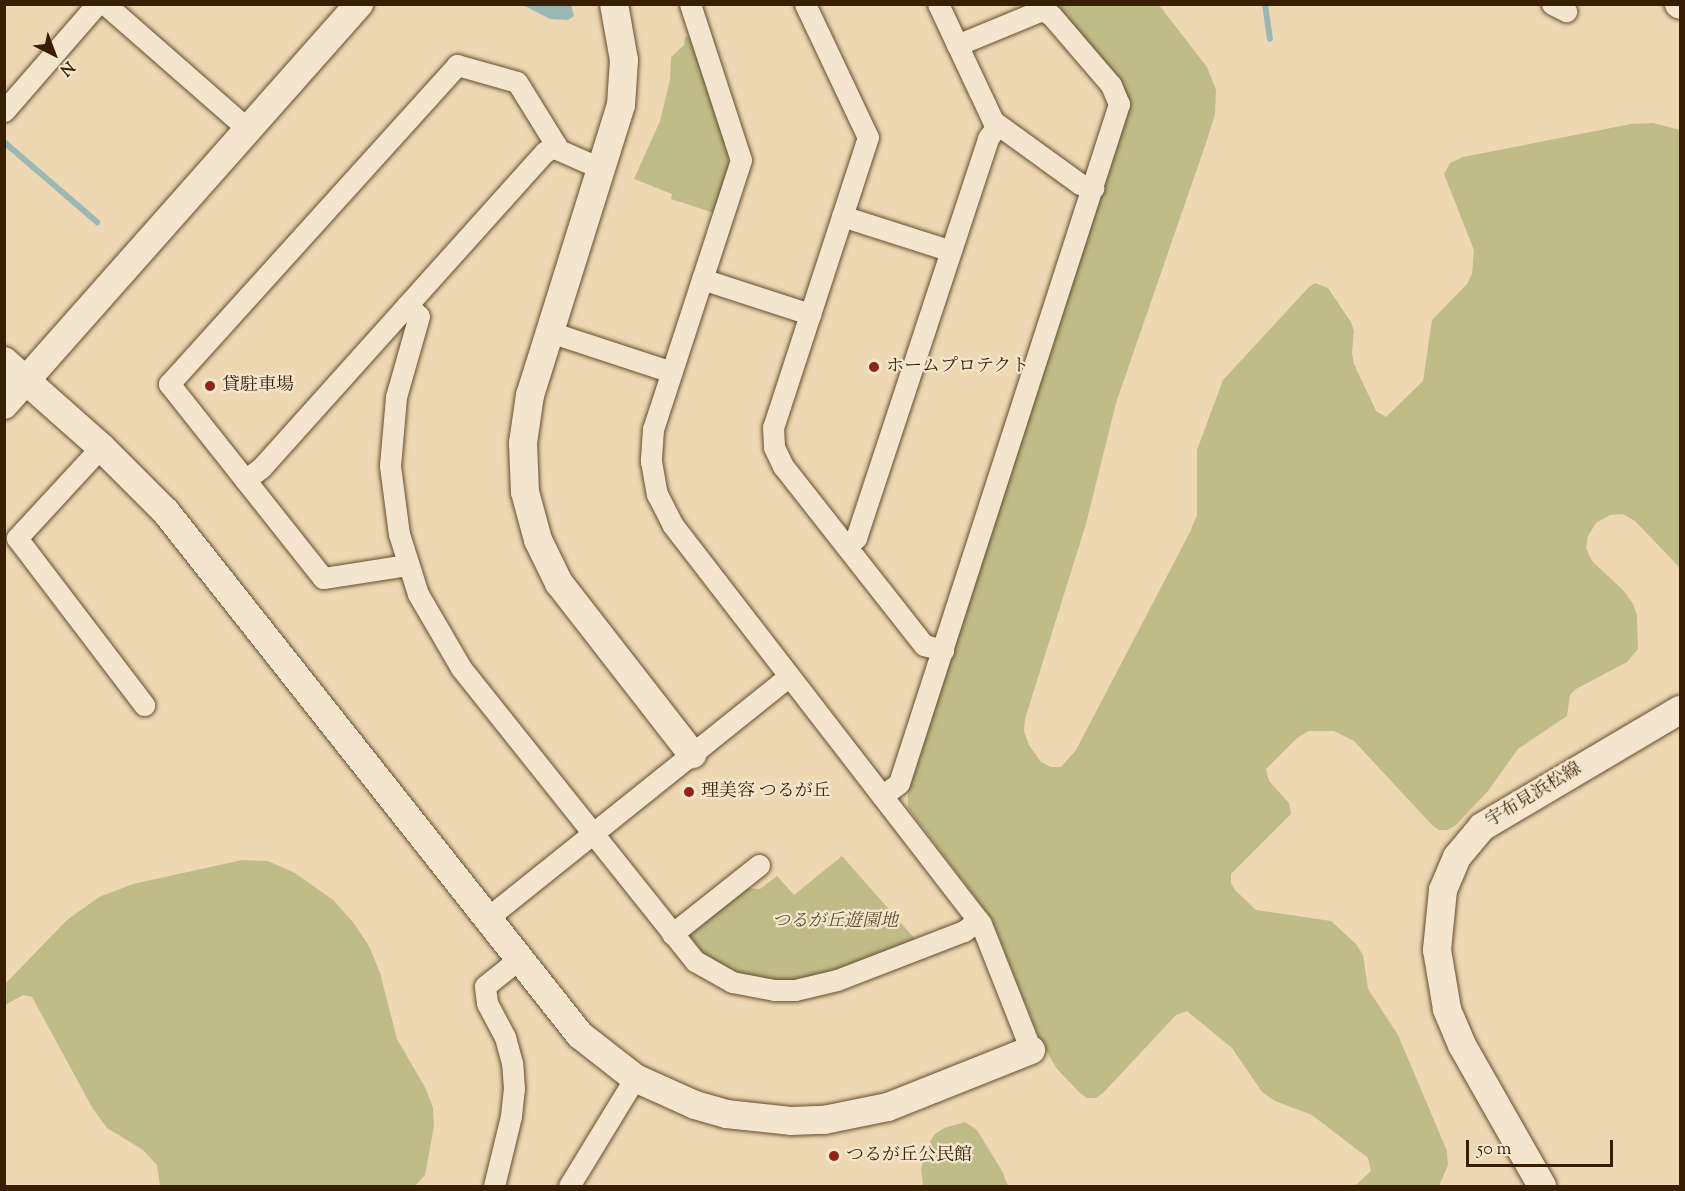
<!DOCTYPE html>
<html>
<head>
<meta charset="utf-8">
<style>
  body { margin:0 }
  #map { position:relative; width:1685px; height:1191px; overflow:hidden; background:#eed8b3; font-family:"Sorts Mill Goudy","Noto Serif JP",serif }
  div>[style] { position:absolute }
  [style*='--x'] { left:calc(var(--x)*1px); top:calc(var(--y)*1px); width:calc(var(--w)*1px); rotate:calc(var(--a)*1deg) }
  .green>* { inset:0; background:#c0bc88 }
  .water>* { inset:0; background:#9bb8b4 }
  .stream>* { height:6px; margin:-3px; padding:0 3px; transform-origin:3px; border-radius:3px; background:#9bb8b4 }
  .roads { filter:drop-shadow(0 0 2px #664c2f) drop-shadow(0 0 2px #664c2f) }
  .street>* { height:21px; margin:-10.5px; padding:0 10.5px; transform-origin:10.5px; border-radius:10.5px; background:#f4e6ce }
  .secondary>* { height:28px; margin:-14px; padding:0 14px; transform-origin:14px; border-radius:14px; background:#f4e6ce }
  .dots>* { width:16px; height:16px; translate:-50% -50%; box-sizing:border-box; border:3px solid #f4e6ce; border-radius:50% }
  span { translate:-50% -50%; white-space:nowrap; text-align:center; line-height:1.15; -webkit-text-stroke:4.5px #f4e6ce; paint-order:stroke }
  .poi-label { font-size:18px; color:#381e03 }
  .left { translate:0 -50%; text-align:left }
  .street-label { font-size:18px; color:#381e03 }
  .park-label { font-size:18px; color:#614d2b; font-style:italic }
  .frame { position:absolute; inset:0; border:6px solid #381e03; pointer-events:none }
  .north { position:absolute; left:24px; top:24px; width:60px; height:60px; -webkit-text-stroke:4px #f4e6ce; paint-order:stroke; rotate:138deg; font-size:16px; font-weight:700; line-height:24px; text-align:center; color:#381e03 }
  .north::after { content:''; display:block; margin:auto; width:21px; height:27px; background:#381e03; clip-path:polygon(50% 0,100% 100%,50% 72%,0 100%) }
  .scale { position:absolute; left:1466px; top:1140px; width:147px; height:27px; box-sizing:border-box; border:3px solid #381e03; border-top:0; padding-left:8px; font-size:18px; line-height:21px; white-space:nowrap; color:#381e03; -webkit-text-stroke:4px #f4e6ce; paint-order:stroke }
</style>
</head>
<body>
<div id="map">
  <div class="green">
    <div style="clip-path:polygon(1053px 5px,1159px 5px,1207px 67px,1216px 90px,1215px 114px,1207px 140px,1116px 403px,1086px 524px,1025px 719px,1024px 731px,1029px 745px,1041px 762px,1051px 767px,1061px 767px,1076px 750px,1190px 532px,1197px 515px,1197px 450px,1223px 380px,1309px 287px,1315px 283px,1328px 288px,1351px 322px,1354px 331px,1352px 353px,1354px 364px,1376px 411px,1386px 417px,1423px 381px,1432px 320px,1467px 284px,1472px 274px,1474px 250px,1444px 174px,1450px 163px,1463px 157px,1631px 124px,1653px 123px,1680px 130px,1680px 568px,1635px 521px,1623px 514px,1610px 515px,1596px 523px,1588px 536px,1586px 548px,1592px 561px,1625px 592px,1633px 604px,1637px 615px,1638px 649px,1627px 662px,1576px 689px,1570px 695px,1567px 716px,1518px 749px,1488px 791px,1455px 826px,1447px 830px,1439px 830px,1432px 825px,1354px 741px,1334px 731px,1309px 731px,1297px 738px,1266px 769px,1269px 781px,1289px 803px,1291px 814px,1231px 874px,1231px 883px,1235px 890px,1256px 910px,1331px 921px,1356px 944px,1363px 955px,1368px 989px,1398px 1035px,1447px 1151px,1448px 1165px,1439px 1186px,1355px 1186px,1371px 1171px,1368px 1158px,1312px 1115px,1275px 1101px,1262px 1092px,1232px 1048px,1187px 1011px,1176px 1015px,1104px 1092px,1096px 1098px,1087px 1098px,1080px 1093px,1057px 1069px,1041px 1042px,991px 918px,908px 808px,908px 785px,1128px 103px,1119px 79px)"></div>
    <div style="clip-path:polygon(691px 36px,729px 151px,728px 167px,714px 213px,671px 199px,672px 194px,634px 179px,660px 121px,670px 80px,671px 57px,684px 45px,685px 37px)"></div>
    <div style="clip-path:polygon(842px 856px,916px 940px,815px 978px,775px 981px,735px 973px,700px 954px,683px 934px,741px 888px,760px 889px,777px 876px,794px 895px)"></div>
    <div style="clip-path:polygon(242px 860px,268px 861px,295px 873px,333px 900px,353px 922px,369px 946px,380px 973px,397px 1039px,426px 1089px,433px 1108px,434px 1126px,425px 1175px,415px 1186px,160px 1186px,157px 1165px,143px 1150px,107px 1128px,93px 1109px,32px 997px,23px 995px,5px 1005px,5px 984px,67px 920px,99px 897px,133px 884px)"></div>
    <div style="clip-path:polygon(965px 1122px,977px 1130px,1002px 1171px,1008px 1186px,923px 1186px,921px 1169px,929px 1143px,935px 1134px,944px 1128px)"></div>
  </div>
  <div class="water">
    <div style="clip-path:polygon(523px 5px,571px 5px,574px 16px,568px 20px,550px 19px)"></div>
  </div>
  <div class="stream">
    <div style="--x:1265;--y:4;--w:35;--a:82"></div>
    <div style="--x:4;--y:142;--w:123;--a:40.7"></div>
  </div>
  <div class="roads">
    <div class="street">
      <div style="--x:105;--y:4;--w:191;--a:41.2"></div>
      <div style="--x:690;--y:4;--w:164;--a:71.9"></div>
      <div style="--x:741;--y:160;--w:283;--a:108.1"></div>
      <div style="--x:653;--y:429;--w:32;--a:94"></div>
      <div style="--x:651;--y:461;--w:34;--a:80"></div>
      <div style="--x:657;--y:494;--w:34;--a:63"></div>
      <div style="--x:672;--y:524;--w:505;--a:52.31"></div>
      <div style="--x:981;--y:924;--w:136;--a:68.4"></div>
      <div style="--x:805;--y:4;--w:147;--a:64.7"></div>
      <div style="--x:868;--y:137;--w:305;--a:108.1"></div>
      <div style="--x:773;--y:427;--w:20;--a:87"></div>
      <div style="--x:774;--y:447;--w:21;--a:65"></div>
      <div style="--x:783;--y:466;--w:228;--a:51.8"></div>
      <div style="--x:924;--y:645;--w:20;--a:15"></div>
      <div style="--x:938;--y:4;--w:129;--a:64.8"></div>
      <div style="--x:993;--y:121;--w:107;--a:35.9"></div>
      <div style="--x:1080;--y:184;--w:14;--a:17"></div>
      <div style="--x:1552;--y:4;--w:16;--a:27"></div>
      <div style="--x:4;--y:111;--w:142;--a:-49"></div>
      <div style="--x:842;--y:216;--w:114;--a:17.8"></div>
      <div style="--x:702;--y:279;--w:114;--a:18"></div>
      <div style="--x:407;--y:305;--w:16;--a:43"></div>
      <div style="--x:419;--y:316;--w:84;--a:105.9"></div>
      <div style="--x:396;--y:397;--w:69;--a:95"></div>
      <div style="--x:390;--y:466;--w:69;--a:82.5"></div>
      <div style="--x:399;--y:534;--w:63;--a:72.4"></div>
      <div style="--x:418;--y:594;--w:86;--a:59.8"></div>
      <div style="--x:461;--y:668;--w:375;--a:51.4"></div>
      <div style="--x:695;--y:961;--w:43;--a:29.6"></div>
      <div style="--x:732;--y:982;--w:43;--a:10.8"></div>
      <div style="--x:774;--y:990;--w:21;--a:0"></div>
      <div style="--x:795;--y:990;--w:43;--a:-13.4"></div>
      <div style="--x:837;--y:980;--w:136;--a:-21.1"></div>
      <div style="--x:964;--y:931;--w:18;--a:-38"></div>
      <div style="--x:550;--y:332;--w:128;--a:18.2"></div>
      <div style="--x:101;--y:447;--w:124;--a:132.7"></div>
      <div style="--x:17;--y:538;--w:210;--a:52.7"></div>
      <div style="--x:245;--y:480;--w:20;--a:-37"></div>
      <div style="--x:261;--y:468;--w:425;--a:-48.1"></div>
      <div style="--x:545;--y:152;--w:13;--a:-32"></div>
      <div style="--x:846;--y:546;--w:13;--a:-39"></div>
      <div style="--x:856;--y:538;--w:421;--a:-71.7"></div>
      <div style="--x:988;--y:138;--w:16;--a:-52"></div>
      <div style="--x:407;--y:565;--w:85;--a:171.2"></div>
      <div style="--x:323;--y:578;--w:248;--a:-128.4"></div>
      <div style="--x:169;--y:384;--w:430;--a:-47.9"></div>
      <div style="--x:457;--y:65;--w:62;--a:15.8"></div>
      <div style="--x:517;--y:82;--w:80;--a:58.3"></div>
      <div style="--x:559;--y:150;--w:47;--a:23.8"></div>
      <div style="--x:882;--y:796;--w:21;--a:-37"></div>
      <div style="--x:899;--y:783;--w:714;--a:-72.05"></div>
      <div style="--x:1119;--y:104;--w:21;--a:-113"></div>
      <div style="--x:1111;--y:85;--w:92;--a:-130.6"></div>
      <div style="--x:1051;--y:15;--w:10;--a:-151"></div>
      <div style="--x:1042;--y:10;--w:92;--a:157.6"></div>
      <div style="--x:486;--y:919;--w:388;--a:-38.7"></div>
      <div style="--x:672;--y:934;--w:111;--a:-38.4"></div>
      <div style="--x:494;--y:1186;--w:72;--a:-76.3"></div>
      <div style="--x:511;--y:1116;--w:27;--a:-84"></div>
      <div style="--x:514;--y:1089;--w:26;--a:-94"></div>
      <div style="--x:512;--y:1063;--w:27;--a:-105"></div>
      <div style="--x:505;--y:1037;--w:38;--a:-118"></div>
      <div style="--x:487;--y:1003;--w:17;--a:-97"></div>
      <div style="--x:485;--y:986;--w:43;--a:-38.5"></div>
      <div style="--x:569;--y:1186;--w:127;--a:-58.6"></div>
    </div>
    <div class="secondary">
      <div style="--x:614;--y:4;--w:57;--a:79.9"></div>
      <div style="--x:624;--y:60;--w:45;--a:93.8"></div>
      <div style="--x:621;--y:105;--w:304;--a:107.4"></div>
      <div style="--x:530;--y:395;--w:49;--a:98.3"></div>
      <div style="--x:523;--y:443;--w:49;--a:87.7"></div>
      <div style="--x:525;--y:492;--w:50;--a:74.8"></div>
      <div style="--x:538;--y:540;--w:48;--a:64"></div>
      <div style="--x:559;--y:583;--w:217;--a:52.1"></div>
      <div style="--x:1679;--y:4;--w:1;--a:45"></div>
      <div style="--x:4;--y:361;--w:130;--a:41.6"></div>
      <div style="--x:101;--y:447;--w:92;--a:45"></div>
      <div style="--x:166;--y:512;--w:667;--a:51.64"></div>
      <div style="--x:580;--y:1035;--w:70;--a:38"></div>
      <div style="--x:635;--y:1078;--w:66;--a:24.2"></div>
      <div style="--x:695;--y:1105;--w:32;--a:16"></div>
      <div style="--x:726;--y:1114;--w:65;--a:6.1"></div>
      <div style="--x:791;--y:1121;--w:33;--a:-2"></div>
      <div style="--x:824;--y:1120;--w:65;--a:-11.5"></div>
      <div style="--x:888;--y:1107;--w:154;--a:-21.7"></div>
      <div style="--x:4;--y:405;--w:536;--a:-48.48"></div>
      <div style="--x:1542;--y:1186;--w:162;--a:-119.6"></div>
      <div style="--x:1462;--y:1045;--w:39;--a:-113"></div>
      <div style="--x:1447;--y:1009;--w:60;--a:-99.6"></div>
      <div style="--x:1437;--y:950;--w:60;--a:-84.3"></div>
      <div style="--x:1443;--y:890;--w:36;--a:-67"></div>
      <div style="--x:1457;--y:857;--w:39;--a:-50"></div>
      <div style="--x:1482;--y:827;--w:230;--a:-30.6"></div>
    </div>
  </div>
  <div class="dots">
    <div style="left:874px;top:367px;background:#8f2418"></div>
    <div style="left:210px;top:386px;background:#8f2418"></div>
    <div style="left:689px;top:792px;background:#8f2418"></div>
    <div style="left:834px;top:1156px;background:#8f2418"></div>
  </div>
  <div class="poi-label">
    <span class="left" style="left:886px;top:367px">ホームプロテクト</span>
    <span class="left" style="left:222px;top:386px">貸駐車場</span>
    <span class="left" style="left:701px;top:792px">理美容 つるが丘</span>
    <span class="left" style="left:846px;top:1156px">つるが丘公民館</span>
  </div>
  <div class="street-label">
    <span style="left:1534px;top:796px;rotate:-31deg">宇布見浜松線</span>
  </div>
  <div class="park-label">
    <span style="left:835px;top:922px">つるが丘遊園地</span>
  </div>
  <div class="frame"></div>
  <div class="north">N</div>
  <div class="scale">50 m</div>
</div>
</body>
</html>
